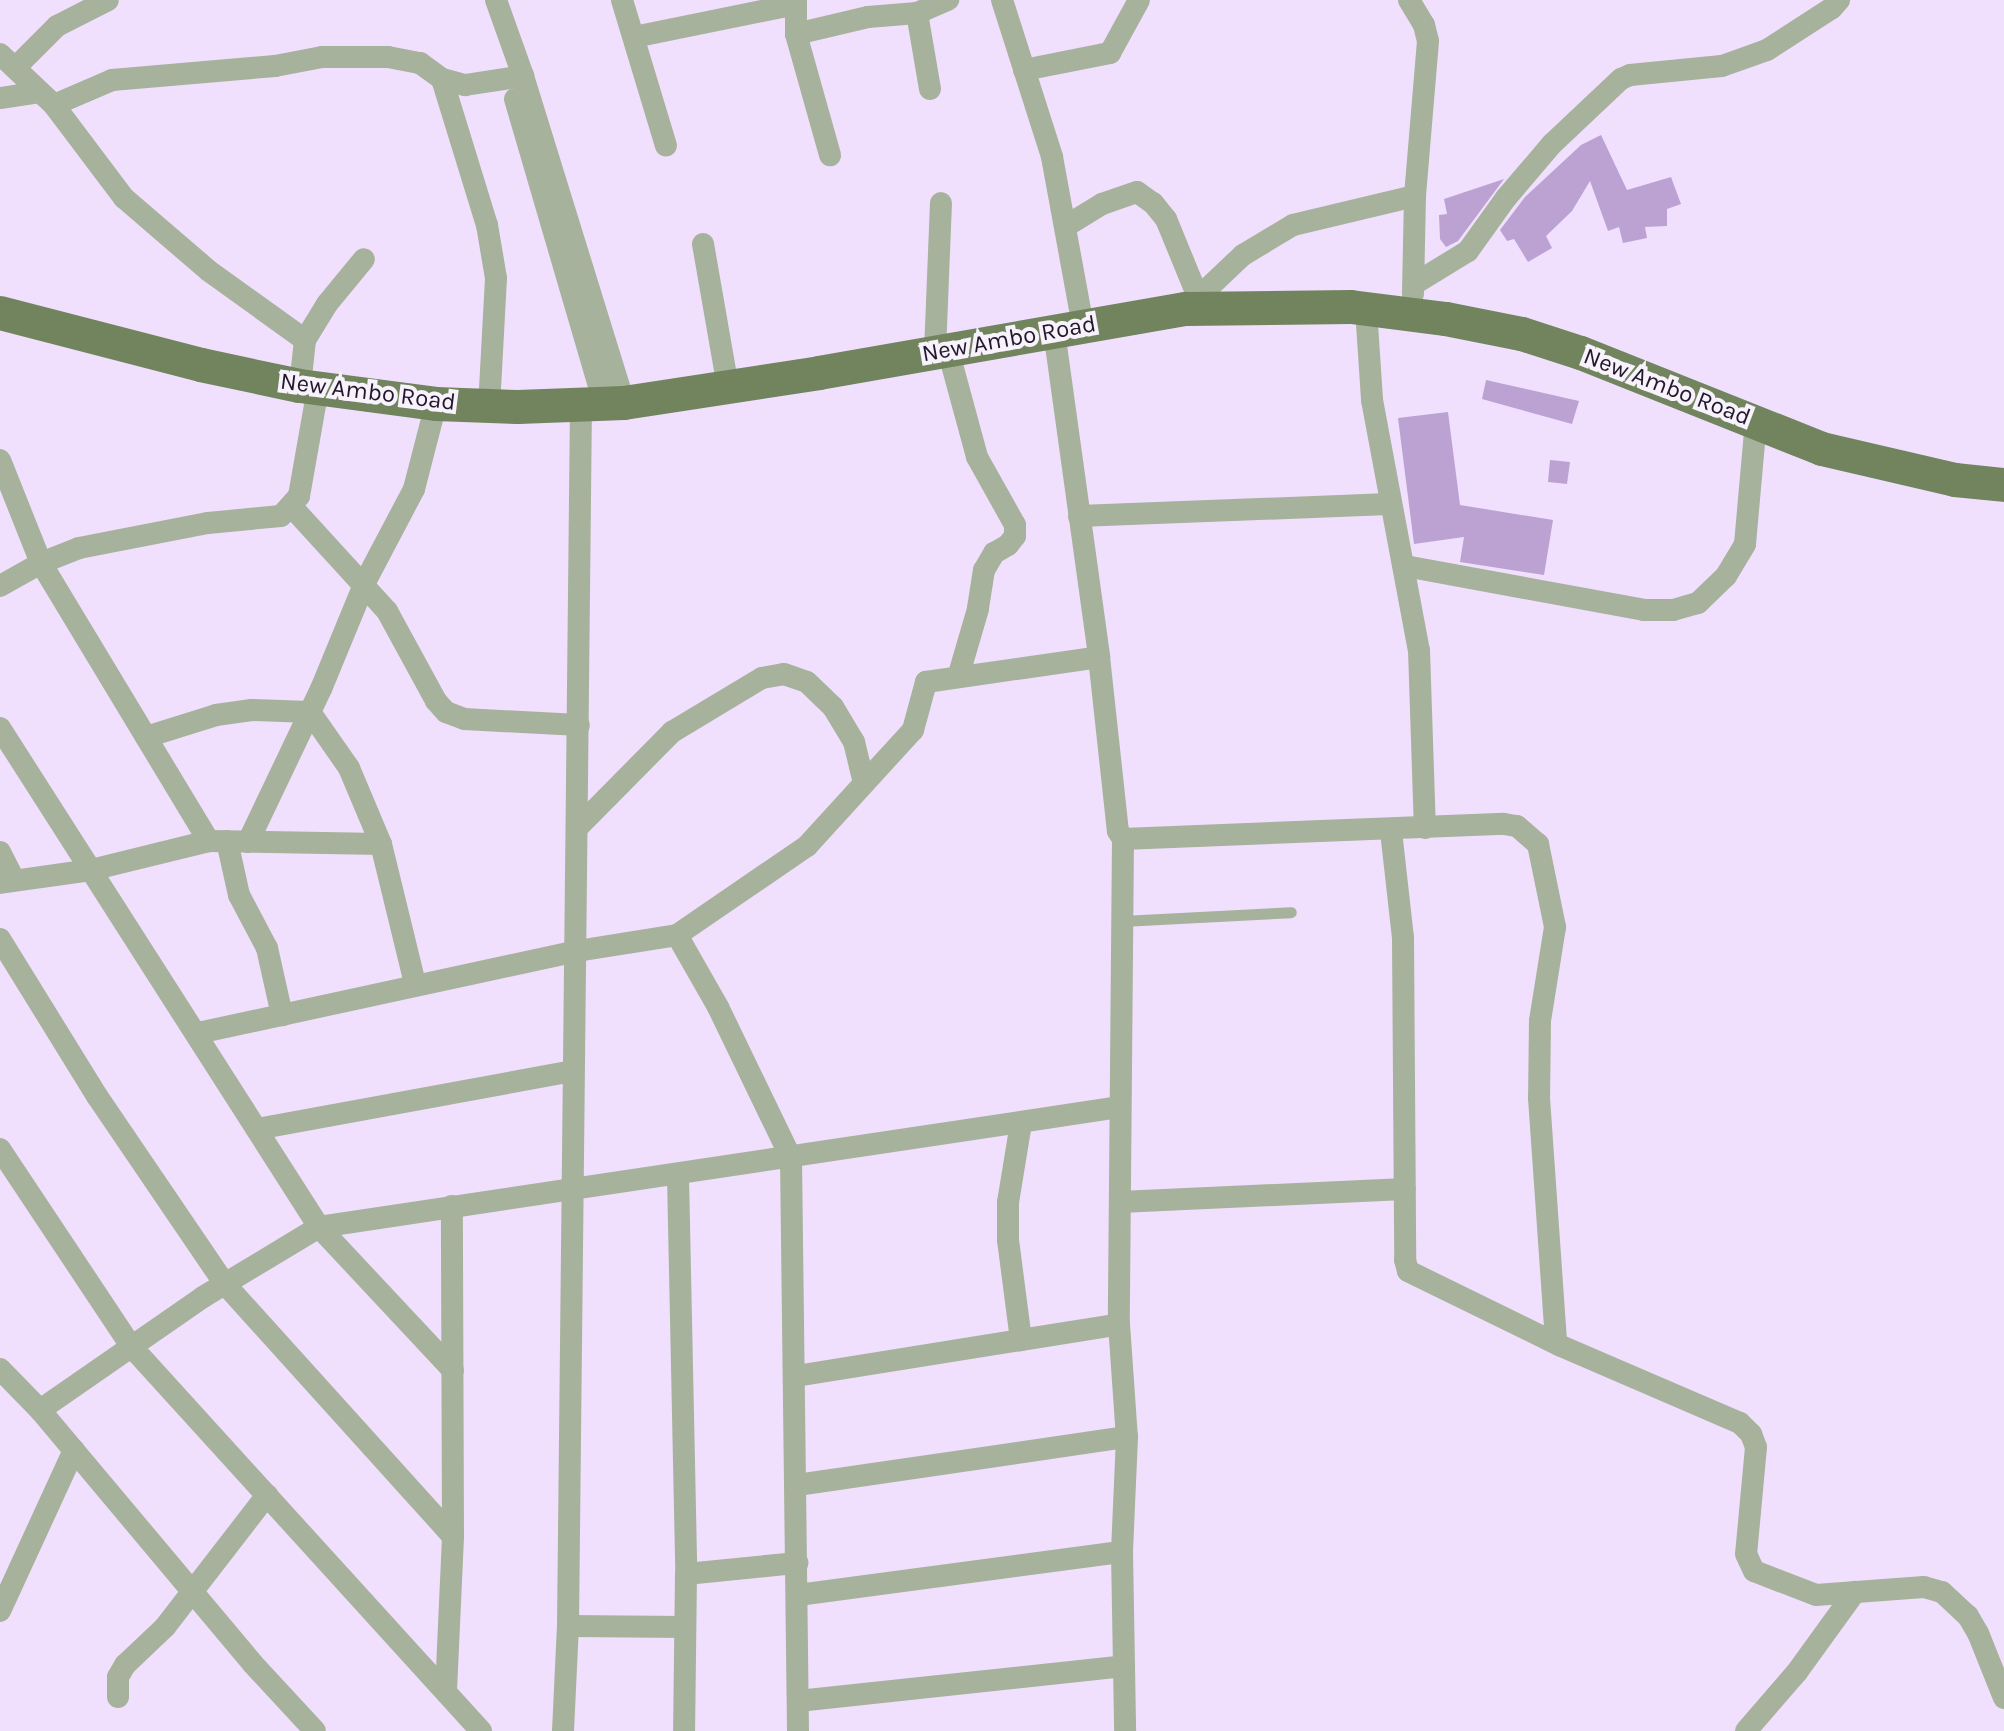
<!DOCTYPE html>
<html>
<head>
<meta charset="utf-8">
<style>
  body { margin:0 }
  #map { position:relative; width:2004px; height:1731px; overflow:hidden; background:#f0e0fe; font-family:Karla,sans-serif }
  div>[style] { position:absolute }
  [style*='--x'] { left:calc(var(--x)*1px); top:calc(var(--y)*1px); width:calc(var(--w)*1px); rotate:calc(var(--a)*1deg) }
  .building>* { inset:0; background:#bca2d2 }
  .lane>* { height:11px; margin:-5.5px; padding:0 5.5px; transform-origin:5.5px; border-radius:5.5px; background:#a7b29c }
  .street>* { height:22px; margin:-11px; padding:0 11px; transform-origin:11px; border-radius:11px; background:#a7b29c }
  .primary>* { height:34px; margin:-17px; padding:0 17px; transform-origin:17px; border-radius:17px; background:#71845d }
  span { translate:-50% -50%; white-space:nowrap; text-align:center; line-height:1.15; -webkit-text-stroke:8px #f7f2fc; paint-order:stroke }
  .street-label { font-size:24px; color:#23192b }
</style>
</head>
<body>
<div id="map">
  <div class="building">
    <div style="clip-path:polygon(1601px 135px,1627px 190px,1671px 177px,1681px 204px,1667px 209px,1667px 226px,1645px 227px,1647px 238px,1623px 243px,1619px 227px,1608px 231px,1590px 181px,1572px 211px,1546px 236px,1552px 248px,1528px 262px,1514px 239px,1507px 241px,1500px 230px,1525px 197px,1581px 145px)"></div>
    <div style="clip-path:polygon(1504px 179px,1458px 241px,1446px 247px,1440px 239px,1439px 215px,1447px 214px,1444px 199px)"></div>
    <div style="clip-path:polygon(1486px 380px,1579px 401px,1572px 424px,1482px 399px)"></div>
    <div style="clip-path:polygon(1448px 412px,1460px 505px,1553px 520px,1544px 575px,1460px 562px,1464px 537px,1414px 544px,1398px 418px)"></div>
    <div style="clip-path:polygon(1550px 460px,1570px 462px,1567px 484px,1548px 482px)"></div>
  </div>
  <div class="lane">
    <div style="--x:1122;--y:921;--w:169;--a:-3"></div>
  </div>
  <div class="street">
    <div style="--x:496;--y:0;--w:81;--a:70.4"></div>
    <div style="--x:523;--y:76;--w:342;--a:72.8"></div>
    <div style="--x:622;--y:0;--w:152;--a:73.2"></div>
    <div style="--x:796;--y:0;--w:34;--a:90"></div>
    <div style="--x:796;--y:34;--w:126;--a:74.3"></div>
    <div style="--x:1002;--y:0;--w:165;--a:72.3"></div>
    <div style="--x:1052;--y:157;--w:172;--a:79.6"></div>
    <div style="--x:1409;--y:0;--w:29;--a:59"></div>
    <div style="--x:1424;--y:25;--w:16;--a:76"></div>
    <div style="--x:1428;--y:41;--w:156;--a:94.8"></div>
    <div style="--x:1415;--y:196;--w:98;--a:91.2"></div>
    <div style="--x:917;--y:13;--w:77;--a:80.3"></div>
    <div style="--x:796;--y:34;--w:74;--a:-13.3"></div>
    <div style="--x:868;--y:17;--w:49;--a:-4.7"></div>
    <div style="--x:917;--y:13;--w:34;--a:-23"></div>
    <div style="--x:634;--y:37;--w:165;--a:-11.5"></div>
    <div style="--x:0;--y:54;--w:74;--a:43.4"></div>
    <div style="--x:15;--y:68;--w:59;--a:-45"></div>
    <div style="--x:57;--y:26;--w:57;--a:-27"></div>
    <div style="--x:1024;--y:70;--w:88;--a:-11.2"></div>
    <div style="--x:1110;--y:53;--w:60;--a:-61.3"></div>
    <div style="--x:442;--y:79;--w:153;--a:72.9"></div>
    <div style="--x:487;--y:225;--w:54;--a:80.4"></div>
    <div style="--x:496;--y:278;--w:128;--a:93.1"></div>
    <div style="--x:0;--y:98;--w:40;--a:-8.5"></div>
    <div style="--x:515;--y:99;--w:318;--a:73.7"></div>
    <div style="--x:1066;--y:226;--w:42;--a:-31.4"></div>
    <div style="--x:1102;--y:204;--w:37;--a:-19"></div>
    <div style="--x:1137;--y:192;--w:19;--a:35"></div>
    <div style="--x:1153;--y:203;--w:21;--a:51"></div>
    <div style="--x:1166;--y:219;--w:84;--a:67.7"></div>
    <div style="--x:703;--y:244;--w:145;--a:80.1"></div>
    <div style="--x:1414;--y:284;--w:63;--a:-31.4"></div>
    <div style="--x:1468;--y:251;--w:65;--a:-54.4"></div>
    <div style="--x:1506;--y:198;--w:71;--a:-49.6"></div>
    <div style="--x:1552;--y:144;--w:95;--a:-43.3"></div>
    <div style="--x:1621;--y:79;--w:10;--a:-24"></div>
    <div style="--x:1630;--y:75;--w:92;--a:-5.6"></div>
    <div style="--x:1722;--y:66;--w:48;--a:-19.6"></div>
    <div style="--x:1767;--y:50;--w:77;--a:-32.9"></div>
    <div style="--x:1832;--y:8;--w:11;--a:-49"></div>
    <div style="--x:1186;--y:309;--w:79;--a:-43.5"></div>
    <div style="--x:1243;--y:255;--w:58;--a:-31"></div>
    <div style="--x:1293;--y:225;--w:125;--a:-13.4"></div>
    <div style="--x:1366;--y:309;--w:91;--a:86.2"></div>
    <div style="--x:1372;--y:400;--w:254;--a:79.4"></div>
    <div style="--x:1419;--y:650;--w:178;--a:88.1"></div>
    <div style="--x:1054;--y:331;--w:329;--a:82.1"></div>
    <div style="--x:1099;--y:657;--w:175;--a:83.8"></div>
    <div style="--x:1118;--y:831;--w:9;--a:58"></div>
    <div style="--x:1123;--y:839;--w:485;--a:90.5"></div>
    <div style="--x:1119;--y:1324;--w:113;--a:86"></div>
    <div style="--x:1127;--y:1437;--w:115;--a:92.5"></div>
    <div style="--x:1122;--y:1552;--w:179;--a:89"></div>
    <div style="--x:305;--y:340;--w:42;--a:-58.6"></div>
    <div style="--x:327;--y:304;--w:58;--a:-50.6"></div>
    <div style="--x:948;--y:350;--w:111;--a:74.8"></div>
    <div style="--x:977;--y:457;--w:78;--a:60.8"></div>
    <div style="--x:1015;--y:525;--w:11;--a:90"></div>
    <div style="--x:1015;--y:536;--w:11;--a:128"></div>
    <div style="--x:1008;--y:545;--w:16;--a:150"></div>
    <div style="--x:994;--y:553;--w:20;--a:120"></div>
    <div style="--x:984;--y:570;--w:39;--a:99"></div>
    <div style="--x:978;--y:609;--w:68;--a:106.3"></div>
    <div style="--x:935;--y:352;--w:149;--a:-87.7"></div>
    <div style="--x:300;--y:386;--w:46;--a:-83.8"></div>
    <div style="--x:305;--y:340;--w:118;--a:-144.3"></div>
    <div style="--x:209;--y:271;--w:112;--a:-139.3"></div>
    <div style="--x:124;--y:198;--w:116;--a:-127"></div>
    <div style="--x:54;--y:105;--w:63;--a:-23.3"></div>
    <div style="--x:112;--y:80;--w:164;--a:-4.9"></div>
    <div style="--x:275;--y:66;--w:48;--a:-10.8"></div>
    <div style="--x:322;--y:57;--w:66;--a:0"></div>
    <div style="--x:388;--y:57;--w:33;--a:11"></div>
    <div style="--x:420;--y:63;--w:27;--a:36"></div>
    <div style="--x:442;--y:79;--w:24;--a:15"></div>
    <div style="--x:465;--y:85;--w:59;--a:-8.8"></div>
    <div style="--x:0;--y:460;--w:111;--a:68.3"></div>
    <div style="--x:41;--y:563;--w:325;--a:58.9"></div>
    <div style="--x:209;--y:841;--w:122;--a:166.2"></div>
    <div style="--x:91;--y:870;--w:92;--a:171.9"></div>
    <div style="--x:292;--y:507;--w:141;--a:47.6"></div>
    <div style="--x:387;--y:611;--w:102;--a:61.4"></div>
    <div style="--x:436;--y:701;--w:15;--a:48"></div>
    <div style="--x:446;--y:712;--w:19;--a:21"></div>
    <div style="--x:464;--y:719;--w:115;--a:3"></div>
    <div style="--x:1079;--y:516;--w:310;--a:-2.2"></div>
    <div style="--x:1405;--y:566;--w:243;--a:10.4"></div>
    <div style="--x:1644;--y:610;--w:29;--a:0"></div>
    <div style="--x:1673;--y:610;--w:26;--a:-16"></div>
    <div style="--x:1698;--y:603;--w:39;--a:-44"></div>
    <div style="--x:1726;--y:576;--w:37;--a:-59"></div>
    <div style="--x:1745;--y:544;--w:123;--a:-84.9"></div>
    <div style="--x:0;--y:586;--w:47;--a:-29.3"></div>
    <div style="--x:41;--y:563;--w:41;--a:-21.5"></div>
    <div style="--x:79;--y:548;--w:131;--a:-11"></div>
    <div style="--x:208;--y:523;--w:73;--a:-5.5"></div>
    <div style="--x:281;--y:516;--w:27;--a:-48"></div>
    <div style="--x:299;--y:496;--w:110;--a:-80"></div>
    <div style="--x:0;--y:728;--w:592;--a:57.41"></div>
    <div style="--x:319;--y:1227;--w:196;--a:46.9"></div>
    <div style="--x:146;--y:737;--w:73;--a:-17.4"></div>
    <div style="--x:216;--y:715;--w:36;--a:-8"></div>
    <div style="--x:252;--y:710;--w:58;--a:2"></div>
    <div style="--x:310;--y:712;--w:68;--a:55.1"></div>
    <div style="--x:349;--y:768;--w:82;--a:67.2"></div>
    <div style="--x:578;--y:827;--w:134;--a:-45.3"></div>
    <div style="--x:672;--y:732;--w:105;--a:-31"></div>
    <div style="--x:762;--y:678;--w:22;--a:-10"></div>
    <div style="--x:784;--y:674;--w:24;--a:19"></div>
    <div style="--x:807;--y:682;--w:36;--a:44"></div>
    <div style="--x:833;--y:707;--w:41;--a:59"></div>
    <div style="--x:854;--y:742;--w:42;--a:76.3"></div>
    <div style="--x:1391;--y:831;--w:108;--a:83.6"></div>
    <div style="--x:1403;--y:938;--w:322;--a:89.6"></div>
    <div style="--x:1405;--y:1260;--w:11;--a:75"></div>
    <div style="--x:1408;--y:1271;--w:170;--a:26.1"></div>
    <div style="--x:1561;--y:1346;--w:195;--a:23.3"></div>
    <div style="--x:1740;--y:1423;--w:16;--a:45"></div>
    <div style="--x:1751;--y:1434;--w:14;--a:69"></div>
    <div style="--x:1756;--y:1447;--w:107;--a:95.3"></div>
    <div style="--x:1746;--y:1554;--w:19;--a:65"></div>
    <div style="--x:1754;--y:1571;--w:66;--a:21.2"></div>
    <div style="--x:1816;--y:1595;--w:108;--a:-4.2"></div>
    <div style="--x:1924;--y:1587;--w:19;--a:16"></div>
    <div style="--x:1942;--y:1592;--w:35;--a:43"></div>
    <div style="--x:1968;--y:1616;--w:20;--a:60"></div>
    <div style="--x:1978;--y:1633;--w:70;--a:68.2"></div>
    <div style="--x:1123;--y:839;--w:381;--a:-2.3"></div>
    <div style="--x:1504;--y:824;--w:13;--a:9"></div>
    <div style="--x:1517;--y:826;--w:28;--a:41"></div>
    <div style="--x:1538;--y:844;--w:85;--a:78.4"></div>
    <div style="--x:1555;--y:927;--w:95;--a:99.1"></div>
    <div style="--x:1540;--y:1021;--w:77;--a:90.7"></div>
    <div style="--x:1539;--y:1098;--w:244;--a:86"></div>
    <div style="--x:209;--y:841;--w:172;--a:1"></div>
    <div style="--x:381;--y:844;--w:144;--a:76.3"></div>
    <div style="--x:227;--y:841;--w:55;--a:77.5"></div>
    <div style="--x:239;--y:895;--w:60;--a:62.2"></div>
    <div style="--x:267;--y:948;--w:69;--a:77.4"></div>
    <div style="--x:248;--y:842;--w:170;--a:-64.5"></div>
    <div style="--x:321;--y:689;--w:116;--a:-67.6"></div>
    <div style="--x:365;--y:582;--w:105;--a:-62.2"></div>
    <div style="--x:414;--y:489;--w:88;--a:-75.5"></div>
    <div style="--x:0;--y:852;--w:30;--a:63"></div>
    <div style="--x:677;--y:935;--w:83;--a:60.3"></div>
    <div style="--x:718;--y:1007;--w:168;--a:64.2"></div>
    <div style="--x:791;--y:1158;--w:573;--a:89.3"></div>
    <div style="--x:0;--y:939;--w:185;--a:58.3"></div>
    <div style="--x:97;--y:1096;--w:226;--a:55.8"></div>
    <div style="--x:224;--y:1283;--w:341;--a:47.9"></div>
    <div style="--x:198;--y:1033;--w:388;--a:-12.2"></div>
    <div style="--x:577;--y:951;--w:101;--a:-9.1"></div>
    <div style="--x:677;--y:935;--w:158;--a:-34.4"></div>
    <div style="--x:807;--y:846;--w:157;--a:-47.6"></div>
    <div style="--x:913;--y:730;--w:50;--a:-74.8"></div>
    <div style="--x:926;--y:682;--w:175;--a:-8.2"></div>
    <div style="--x:1021;--y:1123;--w:80;--a:99.3"></div>
    <div style="--x:1008;--y:1202;--w:38;--a:90"></div>
    <div style="--x:1008;--y:1240;--w:101;--a:82.6"></div>
    <div style="--x:257;--y:1129;--w:321;--a:-10.4"></div>
    <div style="--x:0;--y:1149;--w:235;--a:56.4"></div>
    <div style="--x:130;--y:1345;--w:522;--a:47.72"></div>
    <div style="--x:678;--y:1176;--w:398;--a:88.8"></div>
    <div style="--x:686;--y:1574;--w:157;--a:90.7"></div>
    <div style="--x:1120;--y:1202;--w:285;--a:-2.6"></div>
    <div style="--x:0;--y:1369;--w:57;--a:45.7"></div>
    <div style="--x:40;--y:1410;--w:331;--a:50"></div>
    <div style="--x:253;--y:1664;--w:91;--a:47.2"></div>
    <div style="--x:796;--y:1376;--w:327;--a:-9.1"></div>
    <div style="--x:40;--y:1410;--w:198;--a:-34.7"></div>
    <div style="--x:203;--y:1297;--w:135;--a:-31.1"></div>
    <div style="--x:319;--y:1227;--w:810;--a:-8.52"></div>
    <div style="--x:797;--y:1485;--w:333;--a:-8.3"></div>
    <div style="--x:686;--y:1574;--w:112;--a:-5.7"></div>
    <div style="--x:798;--y:1595;--w:327;--a:-7.6"></div>
    <div style="--x:0;--y:1611;--w:177;--a:-65.3"></div>
    <div style="--x:568;--y:1626;--w:117;--a:0.5"></div>
    <div style="--x:446;--y:1691;--w:155;--a:-87.4"></div>
    <div style="--x:453;--y:1536;--w:330;--a:-90.2"></div>
    <div style="--x:118;--y:1697;--w:20;--a:-90"></div>
    <div style="--x:118;--y:1677;--w:14;--a:-60"></div>
    <div style="--x:125;--y:1665;--w:55;--a:-43.5"></div>
    <div style="--x:165;--y:1627;--w:167;--a:-52.3"></div>
    <div style="--x:798;--y:1701;--w:328;--a:-6.1"></div>
    <div style="--x:563;--y:1731;--w:105;--a:-87.3"></div>
    <div style="--x:568;--y:1626;--w:1222;--a:-89.39"></div>
    <div style="--x:1746;--y:1731;--w:78;--a:-49.2"></div>
    <div style="--x:1797;--y:1672;--w:99;--a:-54.1"></div>
  </div>
  <div class="primary">
    <div style="--x:0;--y:313;--w:208;--a:14.5"></div>
    <div style="--x:201;--y:365;--w:101;--a:12"></div>
    <div style="--x:300;--y:386;--w:137;--a:7.5"></div>
    <div style="--x:436;--y:404;--w:82;--a:2.1"></div>
    <div style="--x:518;--y:407;--w:106;--a:-2.2"></div>
    <div style="--x:624;--y:403;--w:197;--a:-8.7"></div>
    <div style="--x:819;--y:373;--w:373;--a:-9.9"></div>
    <div style="--x:1186;--y:309;--w:165;--a:-0.7"></div>
    <div style="--x:1351;--y:307;--w:96;--a:7.2"></div>
    <div style="--x:1446;--y:319;--w:77;--a:11.2"></div>
    <div style="--x:1522;--y:334;--w:62;--a:17.9"></div>
    <div style="--x:1581;--y:353;--w:259;--a:21.7"></div>
    <div style="--x:1822;--y:449;--w:137;--a:13.1"></div>
    <div style="--x:1955;--y:480;--w:49;--a:5.8"></div>
  </div>
  <div class="street-label">
    <span style="left:1009px;top:339px;rotate:-10deg">New Ambo Road</span>
    <span style="left:1667px;top:387px;rotate:21deg">New Ambo Road</span>
    <span style="left:368px;top:392px;rotate:7deg">New Ambo Road</span>
  </div>
</div>
</body>
</html>
